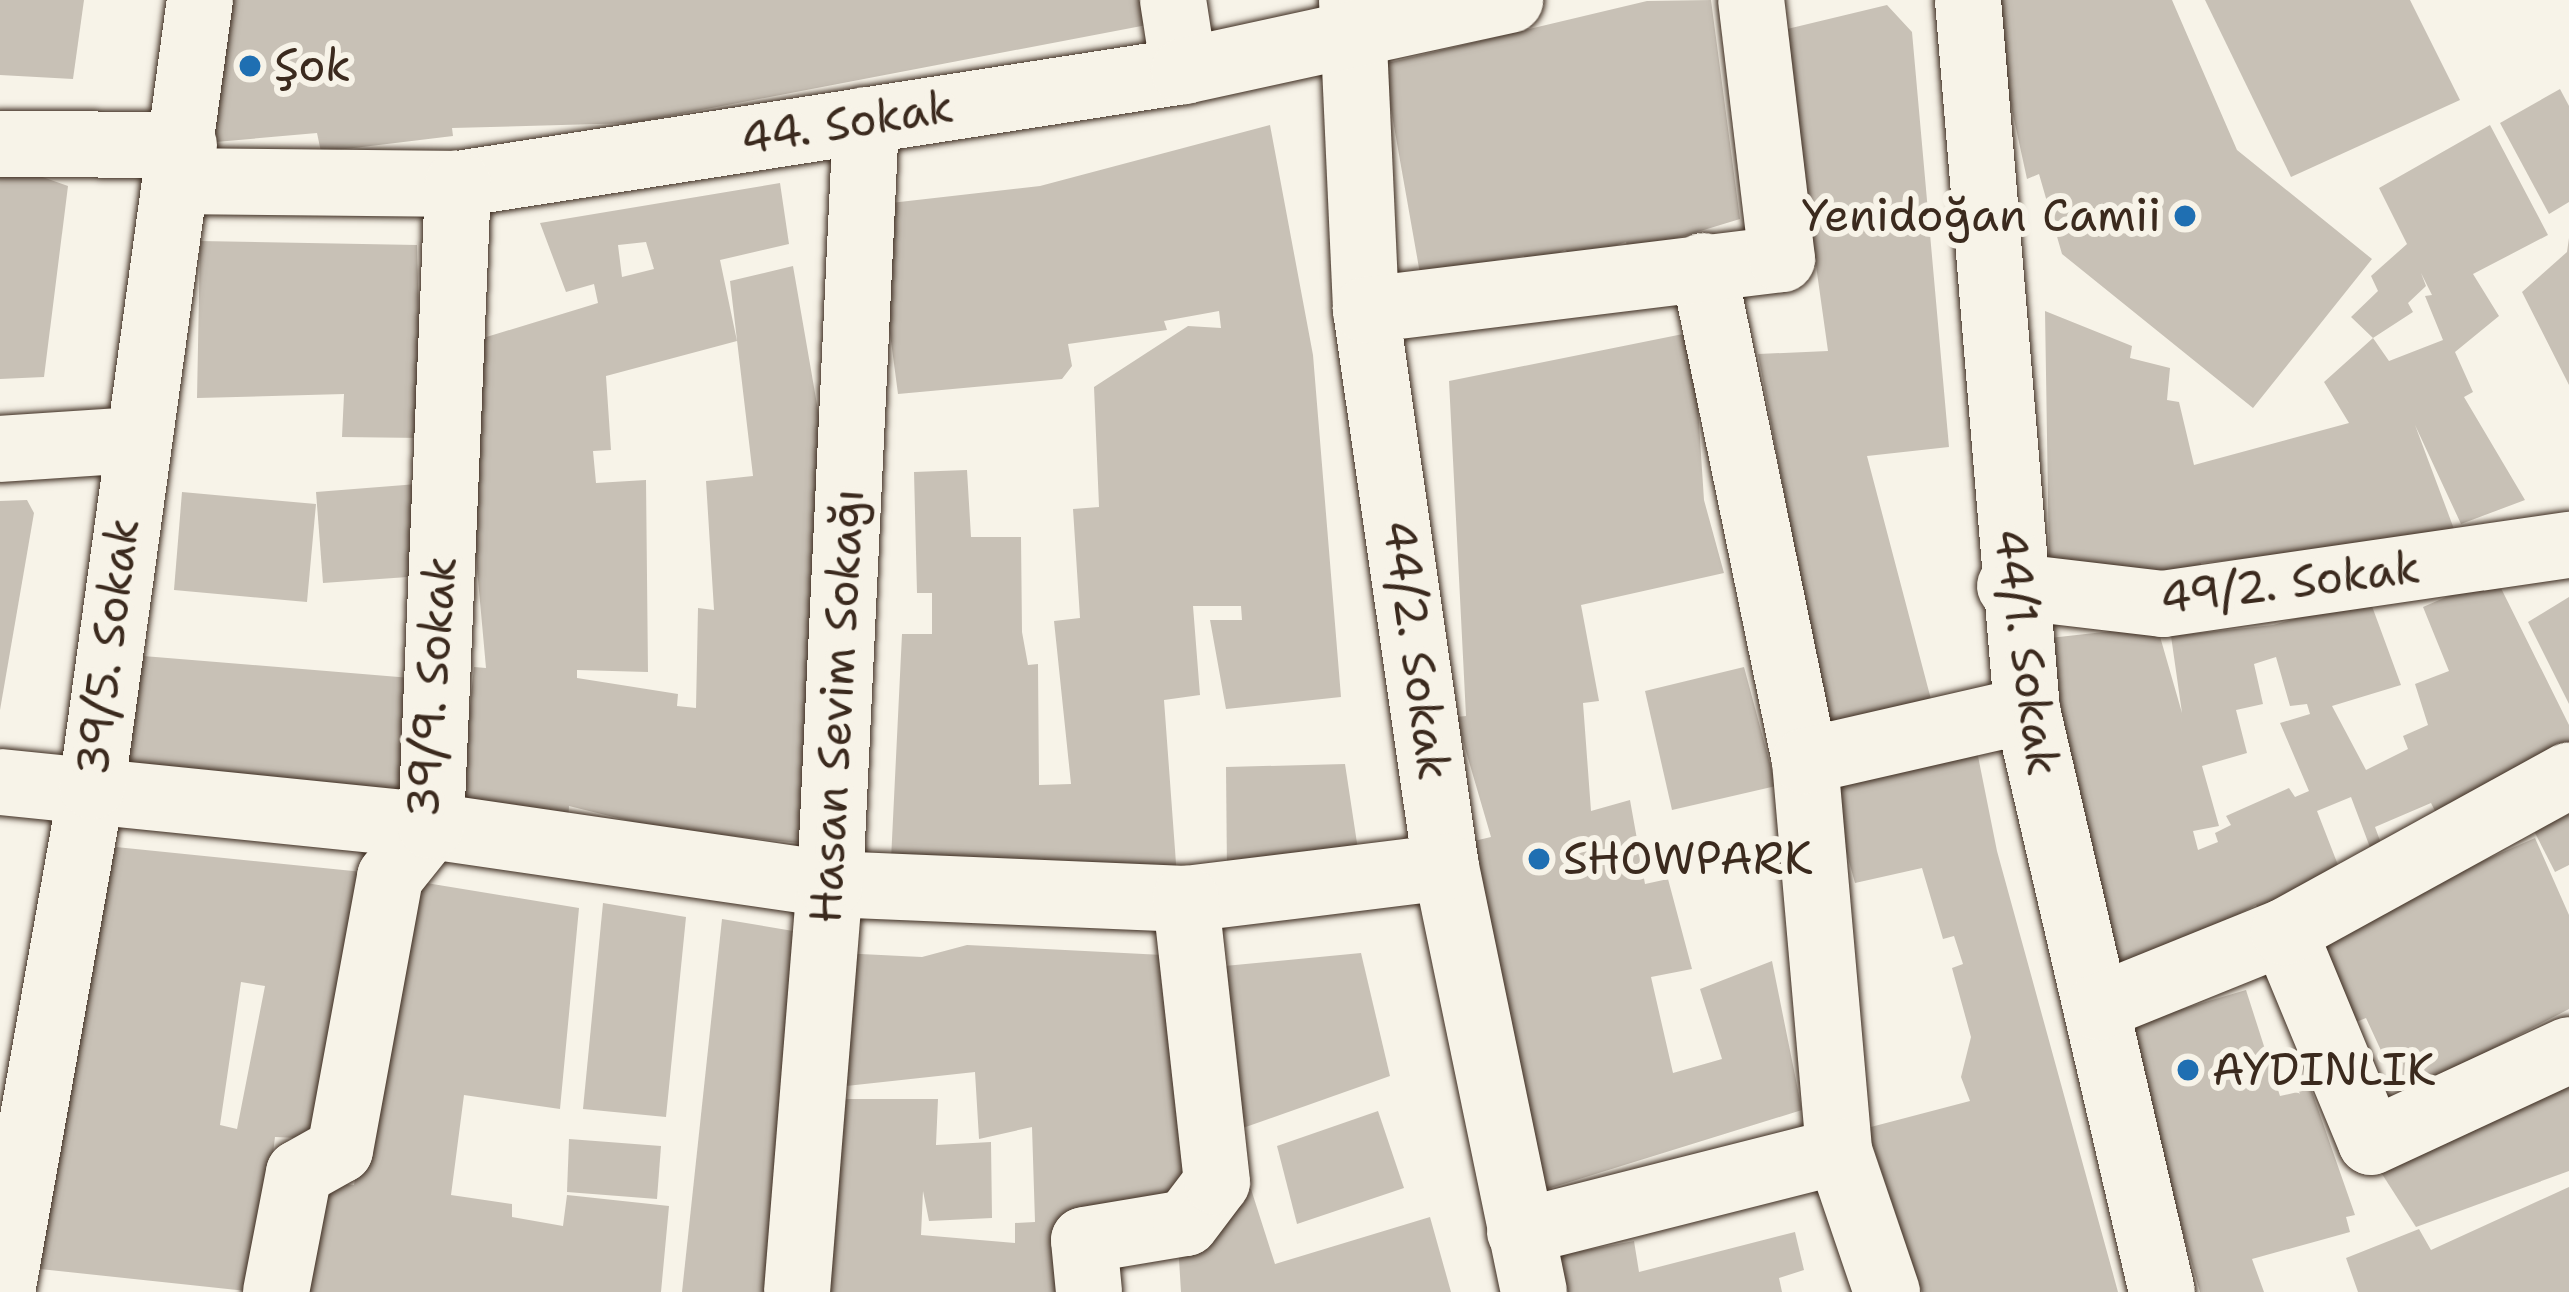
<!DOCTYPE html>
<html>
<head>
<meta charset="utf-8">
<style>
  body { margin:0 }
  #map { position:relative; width:2569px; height:1292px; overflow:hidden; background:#f7f3e8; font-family:"Shantell Sans",sans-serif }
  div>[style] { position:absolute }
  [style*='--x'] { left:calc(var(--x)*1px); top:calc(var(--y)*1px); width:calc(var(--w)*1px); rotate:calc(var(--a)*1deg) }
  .building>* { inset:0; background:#c8c1b6 }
  .roads { filter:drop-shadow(0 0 3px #3b2a1e) drop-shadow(0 0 3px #3b2a1e) }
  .street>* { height:66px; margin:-33px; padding:0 33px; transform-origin:33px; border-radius:33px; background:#f7f3e8 }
  .secondary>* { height:66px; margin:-33px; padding:0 33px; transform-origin:33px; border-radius:33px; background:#f7f3e8 }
  .dots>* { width:33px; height:33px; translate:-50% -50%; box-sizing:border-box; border:6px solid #f7f3e8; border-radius:50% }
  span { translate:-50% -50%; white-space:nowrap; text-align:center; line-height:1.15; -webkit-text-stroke:12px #f7f3e8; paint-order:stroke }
  .poi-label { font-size:45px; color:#3b2a1e }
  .left { translate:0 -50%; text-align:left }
  .right { translate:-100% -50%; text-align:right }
  .street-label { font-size:45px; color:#3b2a1e }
</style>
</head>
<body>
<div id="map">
  <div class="building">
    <div style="clip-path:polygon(0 0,84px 0,73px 79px,0 75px)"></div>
    <div style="clip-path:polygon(221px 0,1150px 0,1152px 24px,633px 123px,452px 128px,453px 136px,321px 152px,317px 133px,204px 143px)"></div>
    <div style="clip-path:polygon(1711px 0,1740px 219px,1628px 253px,1626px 242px,1576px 259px,1565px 250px,1525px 268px,1524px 256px,1501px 259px,1422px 285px,1383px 64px,1647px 1px)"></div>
    <div style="clip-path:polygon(1988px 0,2172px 0,2237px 150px,2372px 259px,2253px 408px,2062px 254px,2039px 174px,2027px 179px)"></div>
    <div style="clip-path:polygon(2205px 0,2410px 0,2460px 100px,2291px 177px)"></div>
    <div style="clip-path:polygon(1887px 5px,1912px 32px,1949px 447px,1867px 456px,1933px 707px,1828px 725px,1758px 354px,1828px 351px,1783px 30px)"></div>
    <div style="clip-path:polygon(2560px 89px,2569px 106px,2569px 202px,2549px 214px,2500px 123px)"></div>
    <div style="clip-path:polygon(1270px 125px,1313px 355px,1341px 697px,1226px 709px,1210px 620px,1242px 620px,1241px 606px,1193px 606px,1200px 695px,1164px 700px,1177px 877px,891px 860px,902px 634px,932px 634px,932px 593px,917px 593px,914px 472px,967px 470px,971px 537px,1021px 537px,1022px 632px,1028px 665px,1038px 664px,1039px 785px,1071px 784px,1054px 621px,1080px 618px,1073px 509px,1099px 507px,1094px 387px,1188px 326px,1221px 328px,1219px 311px,1164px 321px,1167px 330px,1068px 344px,1072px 366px,1062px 379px,898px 394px,873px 205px,1040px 186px)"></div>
    <div style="clip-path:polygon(2490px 125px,2548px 235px,2473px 274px,2499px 316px,2455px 352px,2473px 392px,2464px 397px,2525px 500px,2461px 524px,2415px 425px,2457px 537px,2201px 563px,2202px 574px,2049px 561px,2045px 311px,2132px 346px,2130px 358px,2170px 368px,2167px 400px,2179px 402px,2194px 465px,2349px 423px,2324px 382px,2373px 338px,2389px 361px,2443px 340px,2425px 296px,2432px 295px,2421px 273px,2426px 286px,2408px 303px,2413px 312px,2373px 338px,2351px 317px,2378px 291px,2371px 276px,2407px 244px,2379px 188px)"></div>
    <div style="clip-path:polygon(0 162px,68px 186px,44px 377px,0 379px)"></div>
    <div style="clip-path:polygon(evenodd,780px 183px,789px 244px,720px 260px,737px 341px,606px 376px,611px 450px,593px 451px,596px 483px,646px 480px,648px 672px,577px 670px,577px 678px,678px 694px,677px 706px,696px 708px,698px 608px,714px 610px,706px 481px,753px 476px,730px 281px,793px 266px,828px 468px,800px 843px,662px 829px,569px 806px,568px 824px,459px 812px,474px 667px,486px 668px,457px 346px,598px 303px,594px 284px,566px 292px,540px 223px,780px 183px,646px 242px,654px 269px,622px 277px,618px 245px,646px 242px)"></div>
    <div style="clip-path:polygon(2569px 238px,2569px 385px,2522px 292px,2567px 252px)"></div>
    <div style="clip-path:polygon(200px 241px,417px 245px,422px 438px,342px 437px,344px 394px,197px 398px)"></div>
    <div style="clip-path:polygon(1693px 332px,1704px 500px,1724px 573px,1581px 605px,1599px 701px,1583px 703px,1591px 811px,1630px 800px,1645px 884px,1668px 879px,1692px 969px,1651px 977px,1673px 1073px,1722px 1059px,1700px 989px,1772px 961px,1802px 1110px,1544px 1190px,1474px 841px,1491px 837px,1456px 717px,1466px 716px,1449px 381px)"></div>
    <div style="clip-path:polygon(430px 483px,436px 575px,323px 583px,316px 492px)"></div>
    <div style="clip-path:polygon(182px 492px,316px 504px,307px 602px,174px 590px)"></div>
    <div style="clip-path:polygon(27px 500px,34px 513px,0 710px,0 501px)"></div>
    <div style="clip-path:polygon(evenodd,2495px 576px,2569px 725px,2569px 745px,2437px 815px,2431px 803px,2375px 827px,2382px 846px,2371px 850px,2351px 797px,2317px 811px,2338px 865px,2262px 917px,2256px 905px,2241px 913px,2247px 929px,2114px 975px,2041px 639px,2157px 626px,2182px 713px,2171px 636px,2273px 625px,2369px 598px,2401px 685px,2332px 706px,2366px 770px,2408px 749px,2403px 736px,2428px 725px,2415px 684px,2449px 671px,2423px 607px,2495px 576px,2276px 657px,2290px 706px,2307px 704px,2310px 714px,2280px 723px,2309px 791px,2295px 797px,2289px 788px,2226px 816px,2231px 825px,2215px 833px,2218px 842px,2198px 850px,2193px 831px,2219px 826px,2202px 766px,2247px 753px,2236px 710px,2263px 704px,2254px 664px,2276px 657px)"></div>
    <div style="clip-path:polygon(2569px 597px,2569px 704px,2528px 622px)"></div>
    <div style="clip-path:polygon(131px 655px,423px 679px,405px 797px,118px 775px)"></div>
    <div style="clip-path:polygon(1744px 667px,1776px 786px,1672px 810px,1645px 691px)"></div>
    <div style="clip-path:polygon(1976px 746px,1997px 851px,2118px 1292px,1922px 1292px,1867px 1128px,1970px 1101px,1961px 1077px,1971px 1037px,1952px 968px,1963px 964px,1954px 936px,1943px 939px,1922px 868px,1855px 883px,1826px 779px)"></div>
    <div style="clip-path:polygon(1345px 764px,1360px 863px,1227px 874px,1226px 767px)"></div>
    <div style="clip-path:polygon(2569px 814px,2569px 865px,2555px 872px,2534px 831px)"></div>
    <div style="clip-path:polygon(2535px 838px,2569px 915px,2569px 1009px,2402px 1096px,2366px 1018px,2351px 1024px,2316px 934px)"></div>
    <div style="clip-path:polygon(evenodd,106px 846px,363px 872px,319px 1139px,275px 1137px,256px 1292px,40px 1269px,106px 846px,241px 982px,265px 986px,237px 1129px,220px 1125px,241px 982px)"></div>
    <div style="clip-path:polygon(402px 879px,579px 908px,560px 1109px,464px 1095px,451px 1195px,512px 1204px,512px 1217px,563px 1226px,567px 1195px,669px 1206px,661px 1292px,296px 1292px,311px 1180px,354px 1185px)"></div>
    <div style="clip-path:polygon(603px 903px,686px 917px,666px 1117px,583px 1109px)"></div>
    <div style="clip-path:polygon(722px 919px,817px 935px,782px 1292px,682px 1292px)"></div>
    <div style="clip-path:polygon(967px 945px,1163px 955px,1196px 1198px,1073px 1292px,809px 1292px,820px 1099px,938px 1099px,936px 1145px,991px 1142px,992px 1218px,929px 1221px,923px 1191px,921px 1235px,1015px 1243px,1015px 1223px,1035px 1222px,1032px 1127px,979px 1139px,975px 1072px,837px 1087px,840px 953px,922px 957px)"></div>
    <div style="clip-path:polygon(1361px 953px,1390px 1076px,1240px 1129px,1214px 967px)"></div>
    <div style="clip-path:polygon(2246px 990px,2280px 1096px,2311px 1089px,2355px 1215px,2346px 1217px,2350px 1232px,2252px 1259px,2264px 1292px,2200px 1292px,2124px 1026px)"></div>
    <div style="clip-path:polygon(2569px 1087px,2569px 1171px,2416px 1227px,2373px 1160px)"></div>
    <div style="clip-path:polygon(1378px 1111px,1404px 1188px,1297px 1224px,1277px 1146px)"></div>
    <div style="clip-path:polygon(569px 1139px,661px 1146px,657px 1199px,567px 1192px)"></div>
    <div style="clip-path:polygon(2569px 1187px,2569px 1292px,2358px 1292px,2346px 1258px,2419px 1229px,2431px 1250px)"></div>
    <div style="clip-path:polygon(1251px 1189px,1275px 1264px,1430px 1217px,1451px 1292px,1181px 1292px,1178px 1243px,1218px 1197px)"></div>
    <div style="clip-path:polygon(1795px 1232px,1804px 1270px,1779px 1278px,1782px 1292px,1563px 1292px,1560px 1255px,1634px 1241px,1639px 1272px)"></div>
  </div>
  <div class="roads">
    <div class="street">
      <div style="--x:1173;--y:0;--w:72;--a:81.2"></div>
      <div style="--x:1352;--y:0;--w:310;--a:87.4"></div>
      <div style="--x:1366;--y:310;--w:563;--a:81.83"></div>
      <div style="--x:1446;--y:867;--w:434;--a:78.3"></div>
      <div style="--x:1968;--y:0;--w:712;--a:85.25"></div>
      <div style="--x:2027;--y:710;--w:597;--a:76.94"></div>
      <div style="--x:0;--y:144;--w:184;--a:0.3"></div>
      <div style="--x:177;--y:181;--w:281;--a:0.6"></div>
      <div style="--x:458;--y:184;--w:735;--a:-8.85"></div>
      <div style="--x:1184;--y:71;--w:334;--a:-12.3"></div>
      <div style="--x:1703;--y:266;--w:505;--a:78.36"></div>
      <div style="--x:1805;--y:761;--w:391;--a:85"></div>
      <div style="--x:1839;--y:1151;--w:149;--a:71.2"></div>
      <div style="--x:1366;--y:310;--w:419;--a:-7"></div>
      <div style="--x:1782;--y:259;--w:261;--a:-96.8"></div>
      <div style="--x:0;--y:449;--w:134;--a:-3.8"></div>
      <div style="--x:2010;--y:586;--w:154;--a:6.7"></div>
      <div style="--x:2163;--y:604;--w:410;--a:-8.3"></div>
      <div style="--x:1805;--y:761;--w:228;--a:-12.9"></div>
      <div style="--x:0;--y:782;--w:433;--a:5.8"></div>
      <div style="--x:431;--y:826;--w:403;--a:8.3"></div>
      <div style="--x:830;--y:884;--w:356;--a:2.4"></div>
      <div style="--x:1186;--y:899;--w:262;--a:-7"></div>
      <div style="--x:2284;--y:932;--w:227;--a:67.5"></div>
      <div style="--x:2371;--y:1142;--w:218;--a:-24.9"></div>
      <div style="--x:2098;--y:1007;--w:201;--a:-22"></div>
      <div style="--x:2284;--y:932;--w:325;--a:-28.8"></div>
      <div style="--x:1520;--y:1232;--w:329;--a:-14.2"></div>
      <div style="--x:276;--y:1292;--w:121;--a:-79.1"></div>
      <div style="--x:299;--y:1173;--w:47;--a:-29.3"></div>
      <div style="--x:340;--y:1150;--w:278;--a:-79.6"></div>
      <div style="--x:390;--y:877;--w:65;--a:-51.2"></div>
      <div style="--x:431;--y:826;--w:643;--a:-87.59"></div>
      <div style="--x:797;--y:1292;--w:409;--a:-85.4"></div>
      <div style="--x:830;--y:884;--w:765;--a:-87.3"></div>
      <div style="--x:1089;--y:1292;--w:52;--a:-95.5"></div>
      <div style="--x:1084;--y:1240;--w:103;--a:-9.5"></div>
      <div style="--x:1186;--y:1223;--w:51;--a:-52.9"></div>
      <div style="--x:1217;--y:1182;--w:285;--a:-96.3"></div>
    </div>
    <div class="secondary">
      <div style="--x:2;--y:1292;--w:514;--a:-79.91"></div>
      <div style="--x:92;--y:786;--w:793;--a:-82.18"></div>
    </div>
  </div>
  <div class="dots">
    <div style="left:250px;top:66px;background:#1f6fb2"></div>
    <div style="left:2185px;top:216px;background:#1f6fb2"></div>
    <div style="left:1539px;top:859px;background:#1f6fb2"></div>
    <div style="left:2188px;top:1070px;background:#1f6fb2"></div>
  </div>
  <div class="poi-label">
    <span class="left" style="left:274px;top:66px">Şok</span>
    <span class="right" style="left:2161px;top:216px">Yenidoğan Camii</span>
    <span class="left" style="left:1563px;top:859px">SHOWPARK</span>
    <span class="left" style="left:2212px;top:1070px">AYDINLIK</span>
  </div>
  <div class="street-label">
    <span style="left:847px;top:123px;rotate:-9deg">44. Sokak</span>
    <span style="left:2290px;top:583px;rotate:-7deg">49/2. Sokak</span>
    <span style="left:108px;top:647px;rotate:-83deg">39/5. Sokak</span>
    <span style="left:1416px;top:650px;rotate:82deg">44/2. Sokak</span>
    <span style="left:2026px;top:652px;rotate:82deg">44/1. Sokak</span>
    <span style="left:432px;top:687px;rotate:-86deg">39/9. Sokak</span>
    <span style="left:837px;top:706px;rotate:-87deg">Hasan Sevim Sokağı</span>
  </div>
</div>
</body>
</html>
